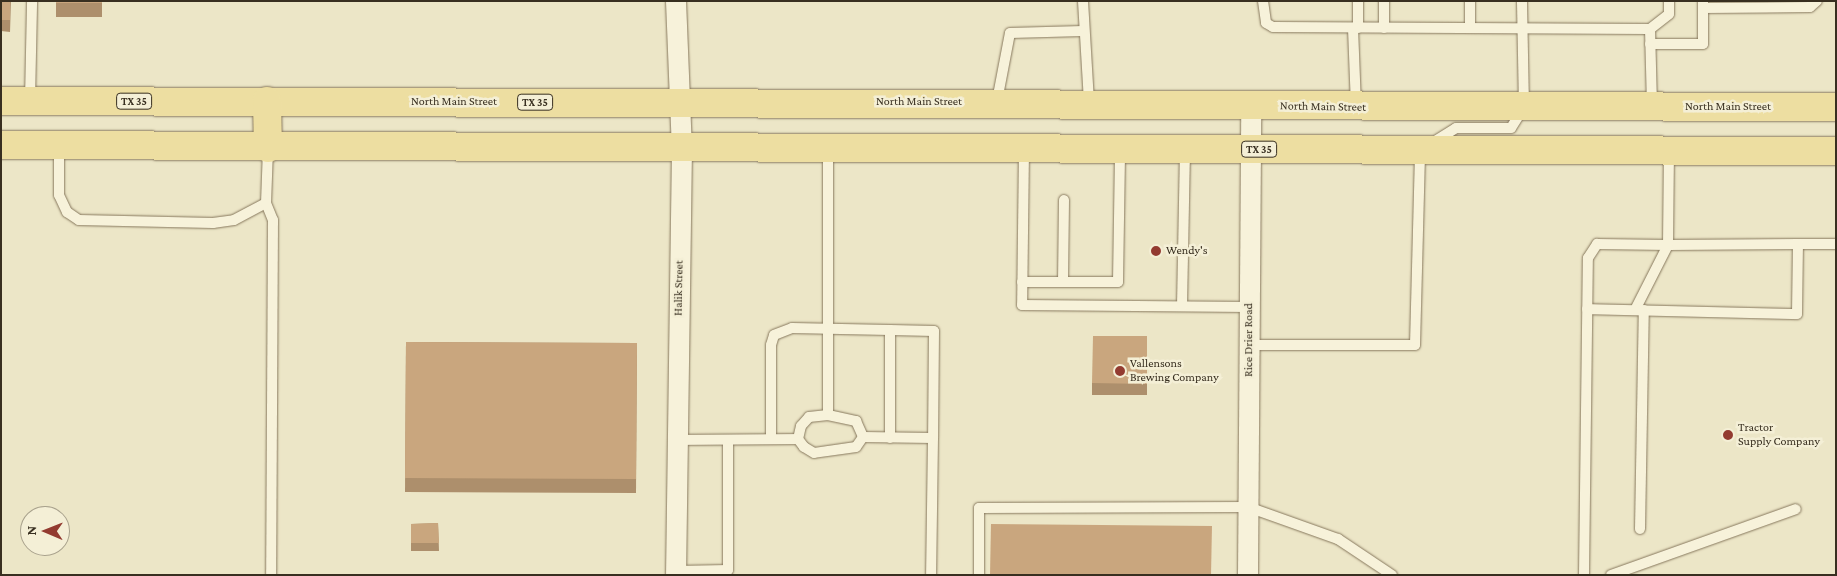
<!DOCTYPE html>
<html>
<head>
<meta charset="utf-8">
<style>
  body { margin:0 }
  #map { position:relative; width:1837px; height:576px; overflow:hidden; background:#ece6c7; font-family:"Crimson Pro",serif }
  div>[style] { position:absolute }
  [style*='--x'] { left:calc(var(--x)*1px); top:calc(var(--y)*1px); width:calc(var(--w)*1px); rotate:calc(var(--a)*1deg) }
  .roads { filter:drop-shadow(0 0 1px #87785d) drop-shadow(0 0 1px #87785d) }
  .service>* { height:10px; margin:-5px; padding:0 5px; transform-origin:5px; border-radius:5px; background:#f7f2da }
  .minor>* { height:20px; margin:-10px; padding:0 10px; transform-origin:10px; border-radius:10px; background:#f7f2da }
  .primary>* { height:28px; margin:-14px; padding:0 14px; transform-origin:14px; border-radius:14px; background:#eddea1 }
  .wall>* { inset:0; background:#ad8f6c }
  .building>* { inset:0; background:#c9a67e }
  .dots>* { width:14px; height:14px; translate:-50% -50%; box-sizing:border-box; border:2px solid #f4efd6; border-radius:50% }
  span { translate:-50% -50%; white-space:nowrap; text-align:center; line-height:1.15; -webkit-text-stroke:5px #f4efd6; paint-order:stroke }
  .shield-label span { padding:1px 4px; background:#f4efd6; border:1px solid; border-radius:4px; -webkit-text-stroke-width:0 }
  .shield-label { font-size:11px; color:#382f20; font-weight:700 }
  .street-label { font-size:12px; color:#382f20 }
  .poi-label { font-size:12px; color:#382f20 }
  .left { translate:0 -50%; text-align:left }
  .frame { position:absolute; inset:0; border:2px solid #382f20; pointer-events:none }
  .north { position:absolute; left:20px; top:506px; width:50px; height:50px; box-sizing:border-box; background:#f4efd6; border:1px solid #a9a28d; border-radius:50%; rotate:271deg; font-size:14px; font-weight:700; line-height:20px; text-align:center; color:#382f20 }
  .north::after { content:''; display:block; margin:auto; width:18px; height:22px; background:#933b30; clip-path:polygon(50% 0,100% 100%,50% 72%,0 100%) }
</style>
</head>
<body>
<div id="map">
  <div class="roads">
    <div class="service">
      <div style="--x:1083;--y:1;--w:101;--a:86.6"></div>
      <div style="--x:1263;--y:1;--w:22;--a:82"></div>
      <div style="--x:1266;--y:23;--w:8;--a:30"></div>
      <div style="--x:1273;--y:27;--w:377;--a:0.3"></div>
      <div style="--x:1650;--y:29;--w:77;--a:88.5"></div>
      <div style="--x:1703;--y:8;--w:107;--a:-0.5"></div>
      <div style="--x:1810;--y:7;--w:9;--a:-41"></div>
      <div style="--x:1353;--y:28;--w:77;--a:87.8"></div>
      <div style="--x:1358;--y:28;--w:27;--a:-90"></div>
      <div style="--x:1384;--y:28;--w:27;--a:-90"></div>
      <div style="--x:1470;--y:28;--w:27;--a:-90"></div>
      <div style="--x:1650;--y:29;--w:24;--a:-38"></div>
      <div style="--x:1669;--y:14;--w:13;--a:-90"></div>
      <div style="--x:1650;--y:44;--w:53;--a:0"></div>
      <div style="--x:1703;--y:44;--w:43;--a:-90"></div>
      <div style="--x:30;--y:100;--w:99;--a:-88.8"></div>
      <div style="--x:997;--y:101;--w:69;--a:-79.2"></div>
      <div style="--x:1010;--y:33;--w:73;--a:-1.6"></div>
      <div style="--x:1432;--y:143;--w:28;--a:-32"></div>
      <div style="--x:1456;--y:128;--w:55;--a:0"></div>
      <div style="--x:1511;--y:128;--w:25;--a:-58"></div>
      <div style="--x:1524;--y:107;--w:106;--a:-91.1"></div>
      <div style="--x:59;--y:146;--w:49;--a:90"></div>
      <div style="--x:59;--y:195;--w:19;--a:65"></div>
      <div style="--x:67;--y:212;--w:14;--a:34"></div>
      <div style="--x:79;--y:220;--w:134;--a:1.3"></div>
      <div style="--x:213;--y:223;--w:21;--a:-8"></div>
      <div style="--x:234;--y:220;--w:36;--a:-28"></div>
      <div style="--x:268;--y:149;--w:54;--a:92.1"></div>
      <div style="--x:266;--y:203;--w:18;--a:68"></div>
      <div style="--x:273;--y:220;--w:355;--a:90.3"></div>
      <div style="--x:1024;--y:150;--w:155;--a:90.7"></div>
      <div style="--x:1022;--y:305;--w:227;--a:0.5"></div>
      <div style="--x:1798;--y:244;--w:38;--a:0"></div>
      <div style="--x:1022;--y:282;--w:96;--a:0"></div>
      <div style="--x:1118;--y:282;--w:132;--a:-89.1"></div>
      <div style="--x:1063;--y:282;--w:82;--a:-89.3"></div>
      <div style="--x:1182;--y:306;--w:156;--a:-88.9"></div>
      <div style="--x:1587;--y:309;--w:210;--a:1.4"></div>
      <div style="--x:1797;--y:314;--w:70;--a:-89.2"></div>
      <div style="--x:1798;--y:244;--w:130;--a:179.6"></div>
      <div style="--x:1668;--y:245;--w:73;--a:116.9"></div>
      <div style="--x:890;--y:330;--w:44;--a:1.3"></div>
      <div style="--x:934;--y:331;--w:107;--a:90.5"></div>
      <div style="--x:1249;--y:345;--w:166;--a:0"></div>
      <div style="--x:1415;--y:345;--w:195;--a:-88.5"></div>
      <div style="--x:828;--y:415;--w:266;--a:-90"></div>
      <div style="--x:828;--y:415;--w:29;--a:12"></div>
      <div style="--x:856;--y:421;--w:17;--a:66"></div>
      <div style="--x:863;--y:437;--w:12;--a:125"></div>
      <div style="--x:856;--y:447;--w:42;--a:171.9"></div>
      <div style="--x:814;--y:453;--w:12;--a:-149"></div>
      <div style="--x:804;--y:447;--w:10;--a:-127"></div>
      <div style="--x:798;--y:439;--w:13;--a:-77"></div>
      <div style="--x:801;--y:426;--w:12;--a:-48"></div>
      <div style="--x:809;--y:417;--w:19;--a:-6"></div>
      <div style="--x:863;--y:437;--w:70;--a:0.8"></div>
      <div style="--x:933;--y:438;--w:137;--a:90.8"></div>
      <div style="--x:771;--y:439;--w:94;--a:-90"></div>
      <div style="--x:771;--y:345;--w:10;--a:-73"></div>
      <div style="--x:774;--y:335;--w:19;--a:-21"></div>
      <div style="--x:792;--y:328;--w:98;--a:1.2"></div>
      <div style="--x:890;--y:330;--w:108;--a:90"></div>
      <div style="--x:676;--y:440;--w:122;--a:-0.5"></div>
      <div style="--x:1640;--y:529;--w:219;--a:-89"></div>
      <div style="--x:676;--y:571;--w:52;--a:-1.1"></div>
      <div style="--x:728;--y:570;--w:130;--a:-90"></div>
      <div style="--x:979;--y:575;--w:67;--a:-90"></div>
      <div style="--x:979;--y:508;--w:269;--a:-0.2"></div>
      <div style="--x:1248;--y:507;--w:96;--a:19.6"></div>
      <div style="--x:1338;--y:539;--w:65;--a:33.7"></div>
      <div style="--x:1584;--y:575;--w:317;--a:-89.3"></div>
      <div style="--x:1588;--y:258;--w:17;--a:-57"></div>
      <div style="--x:1597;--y:244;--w:71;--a:0.8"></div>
      <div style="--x:1668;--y:245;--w:93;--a:-89.4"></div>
      <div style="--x:1611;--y:575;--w:196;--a:-19.6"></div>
    </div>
    <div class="minor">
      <div style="--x:676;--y:1;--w:147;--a:87.7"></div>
      <div style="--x:682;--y:148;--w:427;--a:90.8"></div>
      <div style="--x:1248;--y:575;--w:469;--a:-89.6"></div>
    </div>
    <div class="primary">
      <div style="--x:1;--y:101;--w:1835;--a:0.19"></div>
      <div style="--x:267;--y:101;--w:47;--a:88.8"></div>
      <div style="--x:1;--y:145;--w:1835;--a:0.19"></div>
    </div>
  </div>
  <div class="wall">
    <div style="clip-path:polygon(1px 1px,11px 1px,10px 32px,1px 31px)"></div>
    <div style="clip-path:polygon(56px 1px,102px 1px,102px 17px,56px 17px)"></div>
    <div style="clip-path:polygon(1147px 336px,1147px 395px,1092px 395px,1092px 383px)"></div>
    <div style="clip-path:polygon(406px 342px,637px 343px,636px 493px,405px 492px)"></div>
    <div style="clip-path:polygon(438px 523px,439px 551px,411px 551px,411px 524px)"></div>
  </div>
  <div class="building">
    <div style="clip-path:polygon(1px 1px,10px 1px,10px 20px,1px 20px)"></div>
    <div style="clip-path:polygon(56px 1px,102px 1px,102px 3px,56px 3px)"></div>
    <div style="clip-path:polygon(1093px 336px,1147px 336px,1147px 384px,1092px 383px)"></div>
    <div style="clip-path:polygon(406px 342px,637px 343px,636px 479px,405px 478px)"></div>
    <div style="clip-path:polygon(438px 523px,439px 543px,411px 543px,411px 524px)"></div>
    <div style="clip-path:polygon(991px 524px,1212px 526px,1211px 575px,990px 575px)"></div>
  </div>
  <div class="dots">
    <div style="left:1156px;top:251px;background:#933b30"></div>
    <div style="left:1120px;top:371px;background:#933b30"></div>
    <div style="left:1728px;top:435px;background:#933b30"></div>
  </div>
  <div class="shield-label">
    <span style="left:134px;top:101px">TX 35</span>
    <span style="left:535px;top:102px">TX 35</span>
    <span style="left:1259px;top:149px">TX 35</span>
  </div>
  <div class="street-label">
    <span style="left:454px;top:102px">North Main Street</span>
    <span style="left:919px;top:102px">North Main Street</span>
    <span style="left:1323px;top:107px;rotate:1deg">North Main Street</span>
    <span style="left:1728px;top:107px">North Main Street</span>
    <span style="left:679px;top:288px;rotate:-89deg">Halik Street</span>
    <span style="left:1249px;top:340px;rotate:-90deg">Rice Drier Road</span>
  </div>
  <div class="poi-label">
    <span class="left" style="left:1166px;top:251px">Wendy's</span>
    <span class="left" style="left:1130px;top:371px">Vallensons<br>Brewing Company</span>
    <span class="left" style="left:1738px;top:435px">Tractor<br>Supply Company</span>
  </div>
  <div class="frame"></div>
  <div class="north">N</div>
</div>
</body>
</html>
